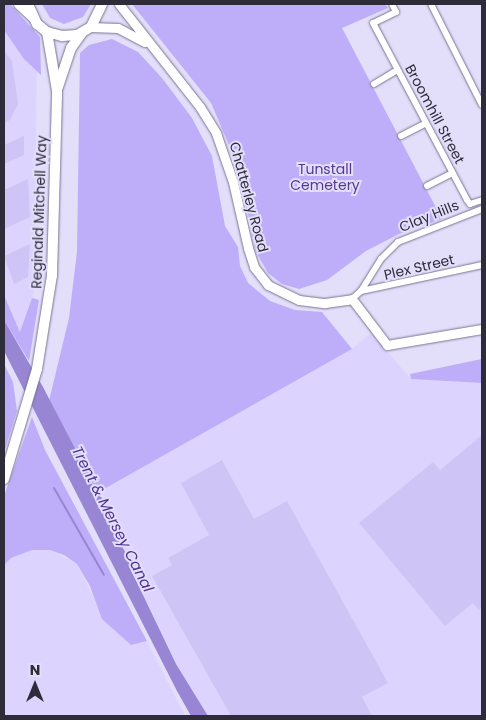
<!DOCTYPE html>
<html>
<head>
<meta charset="utf-8">
<style>
  body { margin:0 }
  #map { position:relative; width:486px; height:720px; overflow:hidden; background:#e3defa; font-family:Poppins,sans-serif }
  div>[style] { position:absolute }
  [style*='--x'] { left:calc(var(--x)*1px); top:calc(var(--y)*1px); width:calc(var(--w)*1px); rotate:calc(var(--a)*1deg) }
  .built>* { inset:0; background:#dcd4ff }
  .green>* { inset:0; background:#beaef9 }
  .water>* { inset:0; background:#9886d4 }
  .stream>* { height:2px; margin:-1px; padding:0 1px; transform-origin:1px; border-radius:1px; background:#9886d4 }
  .building>* { inset:0; background:#cec5f6 }
  .roads { filter:drop-shadow(0 0 1px #7a7493) drop-shadow(0 0 1px #7a7493) }
  .street>* { height:6px; margin:-3px; padding:0 3px; transform-origin:3px; border-radius:3px; background:#fff }
  .secondary>* { height:9px; margin:-4.5px; padding:0 4.5px; transform-origin:4.5px; border-radius:4.5px; background:#fff }
  .primary>* { height:10px; margin:-5px; padding:0 5px; transform-origin:5px; border-radius:5px; background:#fff }
  span { translate:-50% -50%; white-space:nowrap; text-align:center; line-height:1.15; -webkit-text-stroke:4px #e3defa; paint-order:stroke }
  .street-label { font-size:14px; color:#2f2c3a }
  .park-label { font-size:14px; color:#543894 }
  .water-label { font-size:15px; color:#513490; font-style:italic }
  .frame { position:absolute; inset:0; border:5px solid #2f2c3a; pointer-events:none }
  .north { position:absolute; left:10px; top:660px; width:50px; height:50px; -webkit-text-stroke:4px #e3defa; paint-order:stroke; rotate:0deg; font-size:14px; font-weight:700; line-height:20px; text-align:center; color:#2f2c3a }
  .north::after { content:''; display:block; margin:auto; width:18px; height:22px; background:#2f2c3a; clip-path:polygon(50% 0,100% 100%,50% 72%,0 100%) }
</style>
</head>
<body>
<div id="map">
  <div class="built">
    <div style="clip-path:polygon(4px 9px,37px 49px,34px 292px,21px 333px,4px 295px)"></div>
    <div style="clip-path:polygon(371px 333px,411px 379px,482px 383px,482px 716px,208px 716px,176px 664px,132px 571px,128px 557px,107px 520px,97px 493px,352px 349px)"></div>
    <div style="clip-path:polygon(32px 550px,50px 550px,77px 564px,95px 600px,131px 645px,147px 641px,185px 716px,4px 716px,4px 565px,11px 558px)"></div>
  </div>
  <div class="green">
    <div style="clip-path:polygon(4px 4px,10px 4px,40px 37px,41px 75px,24px 59px,4px 30px)"></div>
    <div style="clip-path:polygon(42px 4px,91px 4px,83px 17px,64px 24px,50px 18px)"></div>
    <div style="clip-path:polygon(132px 4px,385px 4px,388px 8px,342px 28px,442px 219px,399px 234px,366px 251px,327px 280px,299px 289px,282px 284px,268px 273px,256px 252px,238px 166px,211px 103px)"></div>
    <div style="clip-path:polygon(112px 39px,138px 52px,162px 78px,192px 118px,212px 156px,225px 226px,238px 247px,240px 266px,248px 283px,270px 301px,295px 310px,322px 312px,352px 349px,97px 493px,49px 401px,69px 318px,77px 252px,80px 53px,89px 45px)"></div>
    <div style="clip-path:polygon(4px 295px,20px 332px,32px 298px,39px 300px,29px 361px,4px 320px)"></div>
    <div style="clip-path:polygon(482px 359px,482px 383px,411px 379px,410px 374px)"></div>
    <div style="clip-path:polygon(4px 364px,13px 382px,17px 411px,4px 453px)"></div>
    <div style="clip-path:polygon(32px 417px,45px 450px,147px 641px,131px 645px,102px 619px,90px 586px,77px 564px,64px 555px,50px 550px,32px 550px,11px 558px,4px 565px,4px 496px)"></div>
  </div>
  <div class="water">
    <div style="clip-path:polygon(4px 320px,43px 387px,92px 481px,92px 487px,107px 504px,107px 520px,128px 557px,132px 572px,176px 664px,208px 716px,191px 716px,177px 691px,4px 351px)"></div>
  </div>
  <div class="stream">
    <div style="--x:54;--y:488;--w:100;--a:60.1"></div>
  </div>
  <div class="building">
    <div style="clip-path:polygon(4px 51px,12px 61px,18px 104px,10px 120px,4px 123px)"></div>
    <div style="clip-path:polygon(24px 136px,24px 155px,4px 164px,4px 145px)"></div>
    <div style="clip-path:polygon(28px 179px,30px 217px,4px 229px,4px 190px)"></div>
    <div style="clip-path:polygon(30px 244px,28px 277px,14px 284px,4px 256px)"></div>
    <div style="clip-path:polygon(482px 435px,482px 607px,479px 610px,473px 603px,445px 626px,359px 523px,433px 462px,440px 470px)"></div>
    <div style="clip-path:polygon(222px 460px,254px 519px,287px 501px,388px 683px,362px 697px,372px 716px,231px 716px,152px 576px,172px 565px,168px 558px,209px 535px,181px 483px)"></div>
  </div>
  <div class="roads">
    <div class="street">
      <div style="--x:392;--y:4;--w:9;--a:63"></div>
      <div style="--x:396;--y:12;--w:25;--a:154"></div>
      <div style="--x:373;--y:23;--w:200;--a:62"></div>
      <div style="--x:467;--y:200;--w:5;--a:53"></div>
      <div style="--x:470;--y:204;--w:13;--a:-18"></div>
      <div style="--x:431;--y:4;--w:113;--a:63.2"></div>
      <div style="--x:374;--y:84;--w:27;--a:-31"></div>
      <div style="--x:401;--y:136;--w:28;--a:-27"></div>
      <div style="--x:427;--y:186;--w:28;--a:-27"></div>
      <div style="--x:361;--y:291;--w:124;--a:-12.1"></div>
      <div style="--x:352;--y:299;--w:12;--a:-42"></div>
      <div style="--x:361;--y:291;--w:38;--a:-58"></div>
      <div style="--x:381;--y:259;--w:24;--a:-45"></div>
      <div style="--x:398;--y:242;--w:90;--a:-21.4"></div>
    </div>
    <div class="secondary">
      <div style="--x:18;--y:4;--w:21;--a:43"></div>
      <div style="--x:119;--y:4;--w:131;--a:51.8"></div>
      <div style="--x:200;--y:107;--w:31;--a:58"></div>
      <div style="--x:216;--y:133;--w:52;--a:70.9"></div>
      <div style="--x:233;--y:182;--w:68;--a:77.2"></div>
      <div style="--x:248;--y:248;--w:20;--a:72"></div>
      <div style="--x:254;--y:267;--w:23;--a:52"></div>
      <div style="--x:268;--y:285;--w:34;--a:26"></div>
      <div style="--x:299;--y:300;--w:26;--a:7"></div>
      <div style="--x:325;--y:303;--w:27;--a:-8"></div>
      <div style="--x:352;--y:299;--w:58;--a:52.7"></div>
      <div style="--x:387;--y:345;--w:96;--a:-9.6"></div>
      <div style="--x:91;--y:27;--w:27;--a:2"></div>
      <div style="--x:118;--y:28;--w:30;--a:28"></div>
    </div>
    <div class="primary">
      <div style="--x:28;--y:4;--w:22;--a:66"></div>
      <div style="--x:37;--y:24;--w:13;--a:39"></div>
      <div style="--x:47;--y:32;--w:16;--a:15"></div>
      <div style="--x:62;--y:36;--w:15;--a:-4"></div>
      <div style="--x:77;--y:35;--w:16;--a:-30"></div>
      <div style="--x:91;--y:27;--w:25;--a:-64"></div>
      <div style="--x:58;--y:87;--w:41;--a:-71.6"></div>
      <div style="--x:71;--y:48;--w:19;--a:-54"></div>
      <div style="--x:4;--y:479;--w:115;--a:-73.3"></div>
      <div style="--x:37;--y:369;--w:95;--a:-80.9"></div>
      <div style="--x:52;--y:275;--w:184;--a:-88.4"></div>
      <div style="--x:57;--y:91;--w:60;--a:-99.6"></div>
    </div>
  </div>
  <div class="street-label">
    <span style="left:435px;top:114px;rotate:62deg">Broomhill Street</span>
    <span style="left:249px;top:197px;rotate:75deg">Chatterley Road</span>
    <span style="left:39px;top:212px;rotate:-88deg">Reginald Mitchell Way</span>
    <span style="left:429px;top:216px;rotate:-22deg">Clay Hills</span>
    <span style="left:419px;top:267px;rotate:-13deg">Plex Street</span>
  </div>
  <div class="park-label">
    <span style="left:325px;top:177px">Tunstall<br>Cemetery</span>
  </div>
  <div class="water-label">
    <span style="left:113px;top:519px;rotate:63deg">Trent &amp; Mersey Canal</span>
  </div>
  <div class="frame"></div>
  <div class="north">N</div>
</div>
</body>
</html>
